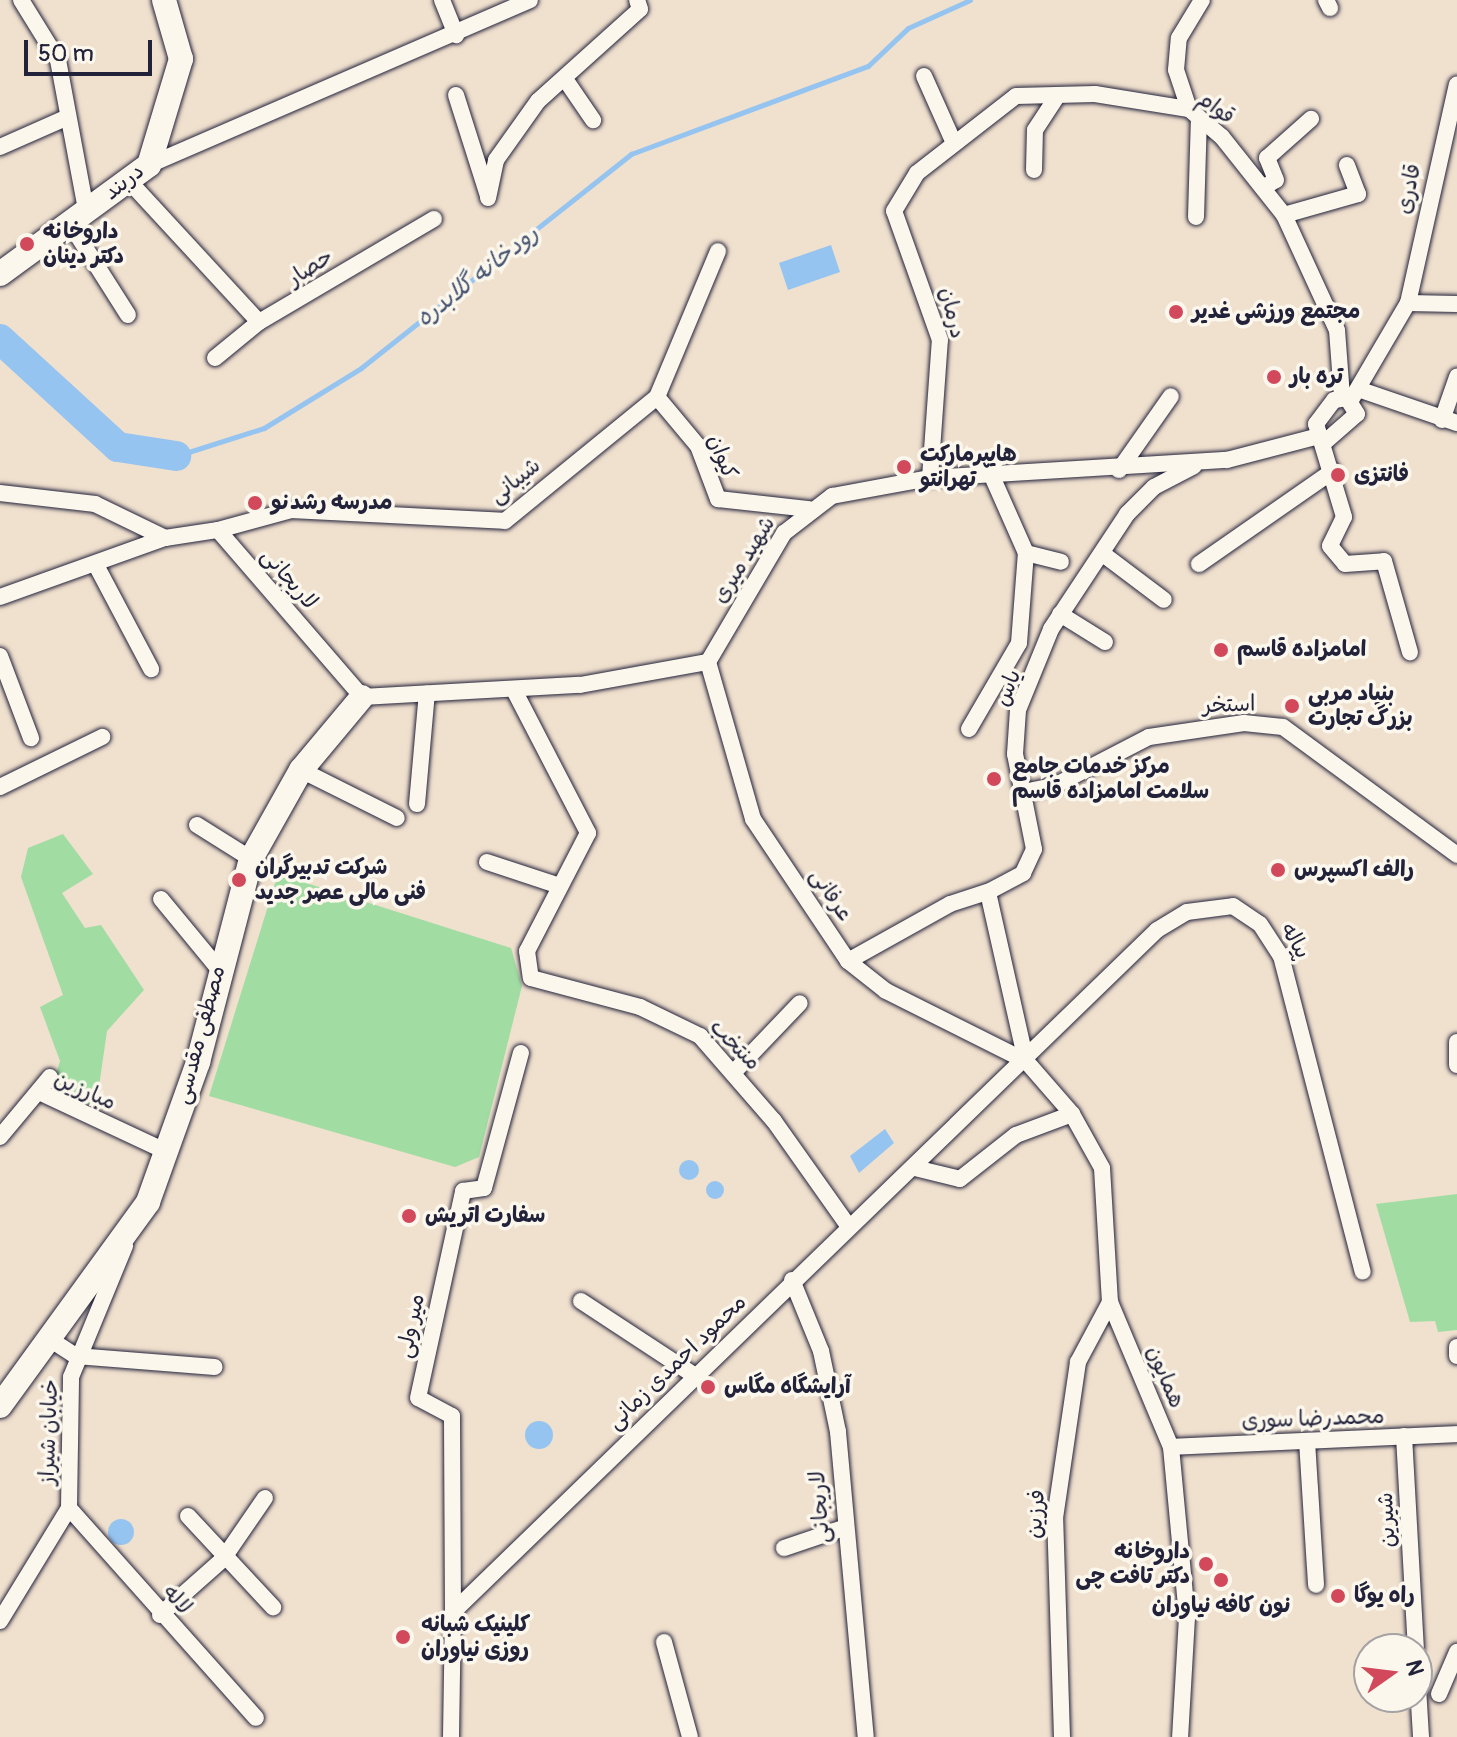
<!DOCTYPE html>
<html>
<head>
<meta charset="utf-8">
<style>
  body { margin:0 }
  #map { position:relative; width:1457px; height:1737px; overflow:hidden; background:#f0e0ce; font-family:Pangolin,"Playpen Sans Arabic",sans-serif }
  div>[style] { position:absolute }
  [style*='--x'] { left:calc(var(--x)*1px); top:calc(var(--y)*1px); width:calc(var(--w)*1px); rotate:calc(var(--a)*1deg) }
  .green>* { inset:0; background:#a1dca3 }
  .water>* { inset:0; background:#95c4f0 }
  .round { border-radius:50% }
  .stream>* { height:5px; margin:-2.5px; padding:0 2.5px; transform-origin:2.5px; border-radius:2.5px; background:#95c4f0 }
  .river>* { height:30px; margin:-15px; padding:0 15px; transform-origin:15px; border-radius:15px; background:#95c4f0 }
  .roads { filter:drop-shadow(0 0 2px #22223b) drop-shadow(0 0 2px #22223b) }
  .minor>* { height:16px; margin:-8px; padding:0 8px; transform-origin:8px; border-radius:8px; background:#fbf7ec }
  .secondary>* { height:24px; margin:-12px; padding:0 12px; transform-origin:12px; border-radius:12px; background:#fbf7ec }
  .dots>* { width:22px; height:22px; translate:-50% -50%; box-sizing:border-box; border:4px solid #fbf7ec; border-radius:50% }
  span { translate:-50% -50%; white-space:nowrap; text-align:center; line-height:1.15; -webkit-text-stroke:7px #fbf7ec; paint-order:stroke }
  .street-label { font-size:22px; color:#22223b }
  .poi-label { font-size:22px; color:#22223b; font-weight:700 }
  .left { translate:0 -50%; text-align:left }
  .right { translate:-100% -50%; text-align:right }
  .water-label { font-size:24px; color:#445371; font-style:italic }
  .north { position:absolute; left:1353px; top:1633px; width:80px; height:80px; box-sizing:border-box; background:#fbf7ec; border:2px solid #a4a2a5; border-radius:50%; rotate:76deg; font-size:22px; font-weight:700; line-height:32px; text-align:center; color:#22223b }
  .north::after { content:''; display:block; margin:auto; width:28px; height:36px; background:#d1495b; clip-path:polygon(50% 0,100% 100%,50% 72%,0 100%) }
  .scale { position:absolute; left:24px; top:40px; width:128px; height:36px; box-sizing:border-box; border:4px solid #22223b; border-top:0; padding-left:10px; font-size:24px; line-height:28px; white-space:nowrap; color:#22223b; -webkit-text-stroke:6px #fbf7ec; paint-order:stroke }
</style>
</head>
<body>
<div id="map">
  <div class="green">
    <div style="clip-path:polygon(63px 834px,93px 874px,62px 893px,85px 928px,101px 925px,144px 990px,107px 1031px,96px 1107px,52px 1088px,60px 1061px,40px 1007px,63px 995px,21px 877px,28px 848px)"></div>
    <div style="clip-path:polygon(278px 874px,511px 948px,522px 986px,479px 1157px,455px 1167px,209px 1096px)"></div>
    <div style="clip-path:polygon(1457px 1194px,1457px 1330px,1438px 1332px,1435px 1321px,1410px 1322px,1376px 1204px)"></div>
  </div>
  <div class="water">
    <div style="clip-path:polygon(831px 245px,840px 272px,788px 290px,779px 263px)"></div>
    <div style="clip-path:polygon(885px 1129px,894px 1143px,859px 1173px,850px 1156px)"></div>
    <div class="round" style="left:679px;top:1160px;width:20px;height:20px"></div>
    <div class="round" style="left:706px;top:1181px;width:18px;height:18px"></div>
    <div class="round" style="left:525px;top:1421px;width:28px;height:28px"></div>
    <div class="round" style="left:108px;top:1519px;width:26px;height:26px"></div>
  </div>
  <div class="stream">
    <div style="--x:176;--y:456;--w:92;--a:-17.7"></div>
    <div style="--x:264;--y:428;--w:114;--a:-31.7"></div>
    <div style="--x:361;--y:368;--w:345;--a:-38.4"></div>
    <div style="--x:631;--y:154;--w:253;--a:-20.4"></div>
    <div style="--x:868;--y:66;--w:55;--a:-43.5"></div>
    <div style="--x:908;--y:28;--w:68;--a:-24.3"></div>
  </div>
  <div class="river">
    <div style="--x:0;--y:339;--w:160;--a:42.5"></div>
    <div style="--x:118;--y:447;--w:59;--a:8.8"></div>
  </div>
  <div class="roads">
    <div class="minor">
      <div style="--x:21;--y:0;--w:70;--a:58.3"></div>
      <div style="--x:58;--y:60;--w:153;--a:79.4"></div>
      <div style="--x:442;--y:0;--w:38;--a:68"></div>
      <div style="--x:1326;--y:0;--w:9;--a:63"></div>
      <div style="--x:924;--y:76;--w:73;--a:65.9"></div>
      <div style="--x:565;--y:79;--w:50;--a:55.7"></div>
      <div style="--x:456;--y:95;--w:106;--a:72.4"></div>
      <div style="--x:1189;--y:109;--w:41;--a:-108.4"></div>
      <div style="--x:1176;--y:70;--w:32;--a:-85"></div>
      <div style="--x:1179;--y:38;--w:44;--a:-58.8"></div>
      <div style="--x:0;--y:147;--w:74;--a:-23.8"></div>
      <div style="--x:149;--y:165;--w:415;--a:-23.4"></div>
      <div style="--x:1034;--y:170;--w:40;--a:-88.6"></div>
      <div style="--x:1035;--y:130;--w:42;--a:-56.7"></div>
      <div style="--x:128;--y:180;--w:193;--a:47.3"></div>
      <div style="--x:1263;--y:188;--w:15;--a:-32"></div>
      <div style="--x:1276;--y:180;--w:24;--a:-112"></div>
      <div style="--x:1267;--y:158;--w:59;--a:-41.6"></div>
      <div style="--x:488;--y:198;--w:39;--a:-78"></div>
      <div style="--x:496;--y:160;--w:72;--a:-54.6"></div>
      <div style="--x:538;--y:101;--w:137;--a:-42"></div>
      <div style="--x:640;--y:9;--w:9;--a:-108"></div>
      <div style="--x:1284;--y:215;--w:77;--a:-15.8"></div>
      <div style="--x:1358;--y:194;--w:31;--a:-111"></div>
      <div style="--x:1196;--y:217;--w:99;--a:-88.3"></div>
      <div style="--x:69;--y:222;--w:110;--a:57.6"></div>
      <div style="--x:1408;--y:303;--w:49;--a:1.2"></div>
      <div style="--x:215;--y:358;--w:57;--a:-39.3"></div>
      <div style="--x:259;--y:322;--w:203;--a:-30.5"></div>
      <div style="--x:1358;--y:389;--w:105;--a:19"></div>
      <div style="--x:657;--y:397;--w:64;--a:50.1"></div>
      <div style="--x:698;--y:446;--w:57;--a:69.3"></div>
      <div style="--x:718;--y:499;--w:92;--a:6.3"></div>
      <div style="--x:1351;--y:400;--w:113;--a:-59.6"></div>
      <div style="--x:1408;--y:303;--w:224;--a:-77.4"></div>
      <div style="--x:1442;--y:420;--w:46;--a:-70.8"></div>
      <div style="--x:1326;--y:441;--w:41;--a:-41.1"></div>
      <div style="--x:1357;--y:414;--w:19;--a:-122"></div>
      <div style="--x:1347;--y:398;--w:13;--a:171"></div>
      <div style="--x:1334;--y:400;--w:30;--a:127"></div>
      <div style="--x:1316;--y:424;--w:97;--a:73.2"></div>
      <div style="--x:1344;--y:517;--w:32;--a:116"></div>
      <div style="--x:1330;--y:546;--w:23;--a:50"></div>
      <div style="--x:1345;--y:564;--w:39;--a:-4"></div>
      <div style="--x:1384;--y:561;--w:95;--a:74.1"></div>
      <div style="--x:1119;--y:470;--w:90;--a:-54.9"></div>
      <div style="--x:930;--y:478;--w:138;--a:-85.9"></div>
      <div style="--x:940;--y:340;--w:137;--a:-109.6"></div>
      <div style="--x:894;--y:211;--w:44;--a:-58.8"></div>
      <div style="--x:917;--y:173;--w:125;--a:-37.9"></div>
      <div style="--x:1016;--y:96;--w:79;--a:-1.5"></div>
      <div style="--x:1095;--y:94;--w:95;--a:9.1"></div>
      <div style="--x:1189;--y:109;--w:43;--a:40.3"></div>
      <div style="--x:1222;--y:137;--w:100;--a:51.5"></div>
      <div style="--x:1284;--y:215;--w:127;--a:65.3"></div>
      <div style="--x:1337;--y:330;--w:67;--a:85.7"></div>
      <div style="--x:0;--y:493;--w:96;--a:6.6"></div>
      <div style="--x:95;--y:504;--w:78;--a:25.9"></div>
      <div style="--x:218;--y:530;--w:76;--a:-15.3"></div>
      <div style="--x:291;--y:510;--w:214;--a:2.9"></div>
      <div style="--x:505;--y:521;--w:196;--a:-39.2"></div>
      <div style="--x:657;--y:397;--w:158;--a:-67.3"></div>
      <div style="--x:1026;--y:553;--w:36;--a:14"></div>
      <div style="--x:1103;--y:554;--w:76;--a:37"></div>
      <div style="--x:1199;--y:564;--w:163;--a:-34.8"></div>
      <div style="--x:96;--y:565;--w:118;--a:62.1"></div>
      <div style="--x:0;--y:597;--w:175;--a:-19.7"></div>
      <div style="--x:165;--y:538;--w:54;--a:-8.6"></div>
      <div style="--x:218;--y:530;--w:221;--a:49.2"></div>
      <div style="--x:362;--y:697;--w:218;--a:-3.2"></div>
      <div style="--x:580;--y:685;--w:130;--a:-10.2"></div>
      <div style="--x:708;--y:662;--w:150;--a:-59.5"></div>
      <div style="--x:784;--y:533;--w:61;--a:-37.6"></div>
      <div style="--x:832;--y:496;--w:100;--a:-10.4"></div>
      <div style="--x:930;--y:478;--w:298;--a:-3.5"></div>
      <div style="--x:1227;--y:460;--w:95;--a:-14.6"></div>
      <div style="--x:1060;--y:614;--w:53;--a:31.9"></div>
      <div style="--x:0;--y:656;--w:88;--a:69.3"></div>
      <div style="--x:708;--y:662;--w:163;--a:74"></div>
      <div style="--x:753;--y:819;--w:171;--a:56.2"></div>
      <div style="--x:848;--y:961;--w:48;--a:38.3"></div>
      <div style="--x:886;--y:991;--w:157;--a:26.6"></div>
      <div style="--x:1026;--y:1061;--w:70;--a:49"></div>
      <div style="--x:1072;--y:1114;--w:62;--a:60.9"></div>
      <div style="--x:1102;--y:1168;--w:134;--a:86.6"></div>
      <div style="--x:1110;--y:1302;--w:157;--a:67.2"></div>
      <div style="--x:1171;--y:1447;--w:171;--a:84.6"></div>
      <div style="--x:1187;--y:1617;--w:120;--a:93.3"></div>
      <div style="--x:515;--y:692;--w:159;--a:62.6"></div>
      <div style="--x:588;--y:833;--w:133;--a:117.3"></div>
      <div style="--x:527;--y:951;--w:27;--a:82"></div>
      <div style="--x:531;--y:978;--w:113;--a:14.9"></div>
      <div style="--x:640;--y:1007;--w:67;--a:25.8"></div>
      <div style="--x:700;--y:1036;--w:113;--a:49"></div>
      <div style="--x:774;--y:1121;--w:130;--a:54.7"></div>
      <div style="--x:969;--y:729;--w:99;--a:-59.8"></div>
      <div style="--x:1019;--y:643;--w:90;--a:-85.6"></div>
      <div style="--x:1026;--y:553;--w:86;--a:-113.9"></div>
      <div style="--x:301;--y:770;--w:107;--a:26.6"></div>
      <div style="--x:0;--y:787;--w:114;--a:-26.1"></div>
      <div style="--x:1023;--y:792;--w:32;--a:-11"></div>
      <div style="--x:1054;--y:786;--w:107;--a:-27.3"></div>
      <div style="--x:1149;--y:737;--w:96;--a:-8.4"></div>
      <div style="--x:1244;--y:723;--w:39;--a:6"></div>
      <div style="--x:1283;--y:727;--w:216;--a:36.3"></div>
      <div style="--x:417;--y:804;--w:111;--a:-84.9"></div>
      <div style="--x:197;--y:825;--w:64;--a:32.2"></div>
      <div style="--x:487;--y:862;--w:77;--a:18.2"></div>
      <div style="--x:161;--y:899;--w:88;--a:50.5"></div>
      <div style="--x:848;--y:961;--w:117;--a:-29.2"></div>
      <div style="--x:950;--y:904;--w:40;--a:-18"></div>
      <div style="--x:1457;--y:1042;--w:23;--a:90"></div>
      <div style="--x:1026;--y:1061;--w:173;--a:-102.7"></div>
      <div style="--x:988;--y:892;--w:40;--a:-28"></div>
      <div style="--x:1023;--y:873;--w:26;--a:-65"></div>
      <div style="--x:1034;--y:849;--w:97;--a:-101.3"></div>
      <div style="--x:1015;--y:754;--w:44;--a:-86.1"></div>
      <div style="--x:1018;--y:710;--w:87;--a:-67.8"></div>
      <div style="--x:1051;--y:629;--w:138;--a:-56.5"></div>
      <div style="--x:1127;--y:514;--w:38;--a:-45"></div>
      <div style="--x:1154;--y:487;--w:45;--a:-27.7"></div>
      <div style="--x:734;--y:1072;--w:95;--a:-46.3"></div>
      <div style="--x:39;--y:1092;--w:141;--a:25.1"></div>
      <div style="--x:0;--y:1137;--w:78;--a:-50.2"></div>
      <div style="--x:915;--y:1168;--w:46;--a:13.7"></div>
      <div style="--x:960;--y:1179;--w:71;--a:-38.2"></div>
      <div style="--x:1016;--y:1135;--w:60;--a:-20.6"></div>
      <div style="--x:792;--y:1280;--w:77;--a:67.8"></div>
      <div style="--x:821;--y:1351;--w:83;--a:78.1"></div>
      <div style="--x:838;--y:1432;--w:306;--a:84.8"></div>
      <div style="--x:581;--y:1301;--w:136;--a:33.3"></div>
      <div style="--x:48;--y:1338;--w:33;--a:33"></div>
      <div style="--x:76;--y:1356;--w:139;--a:4.5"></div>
      <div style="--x:1457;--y:1347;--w:9;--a:90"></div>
      <div style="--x:1404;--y:1436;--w:213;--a:86.8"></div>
      <div style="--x:1307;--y:1441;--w:144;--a:86.4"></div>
      <div style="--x:1171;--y:1447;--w:286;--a:-2.6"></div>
      <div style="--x:69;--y:1508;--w:281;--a:48.3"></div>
      <div style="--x:188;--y:1516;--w:125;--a:47"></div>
      <div style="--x:784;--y:1548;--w:62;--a:-18.7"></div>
      <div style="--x:453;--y:1612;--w:196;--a:-90.3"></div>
      <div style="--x:452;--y:1416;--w:38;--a:-152"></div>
      <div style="--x:418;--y:1398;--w:212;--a:-77.7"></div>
      <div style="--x:463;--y:1191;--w:21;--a:-8"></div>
      <div style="--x:484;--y:1188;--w:140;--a:-74.7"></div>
      <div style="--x:160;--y:1615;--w:84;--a:-41.6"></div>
      <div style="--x:223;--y:1559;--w:74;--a:-55.5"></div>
      <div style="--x:0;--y:1621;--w:132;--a:-58.6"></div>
      <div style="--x:69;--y:1508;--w:131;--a:-89.1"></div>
      <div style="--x:71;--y:1377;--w:142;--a:-67.6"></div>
      <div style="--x:664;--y:1642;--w:98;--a:74.7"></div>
      <div style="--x:1417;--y:1671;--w:66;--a:86.5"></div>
      <div style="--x:1439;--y:1694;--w:46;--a:-66.8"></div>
      <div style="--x:451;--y:1737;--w:125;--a:-89.1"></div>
      <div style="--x:453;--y:1612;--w:980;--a:-44.09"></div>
      <div style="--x:1157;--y:930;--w:35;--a:-31"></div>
      <div style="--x:1187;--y:912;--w:46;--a:-7.4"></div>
      <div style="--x:1233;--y:906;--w:32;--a:34"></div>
      <div style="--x:1260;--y:924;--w:38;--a:57"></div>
      <div style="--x:1281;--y:956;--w:326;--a:75.5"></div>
      <div style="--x:1062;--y:1737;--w:219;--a:-91.8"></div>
      <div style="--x:1055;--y:1518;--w:158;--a:-81.6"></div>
      <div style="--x:1078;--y:1362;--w:68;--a:-61.9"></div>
    </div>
    <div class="secondary">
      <div style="--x:0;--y:274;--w:185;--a:-36.2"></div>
      <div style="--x:149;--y:165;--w:111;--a:-73.2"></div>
      <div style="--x:181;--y:59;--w:61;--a:-106.1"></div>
      <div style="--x:0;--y:1406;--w:252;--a:-54"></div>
      <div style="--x:148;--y:1202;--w:149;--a:-70.3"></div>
      <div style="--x:198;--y:1062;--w:210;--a:-75.4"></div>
      <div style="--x:251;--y:859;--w:102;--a:-60.7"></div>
      <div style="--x:301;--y:770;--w:95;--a:-50.1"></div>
    </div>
  </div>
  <div class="dots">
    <div style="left:27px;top:244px;background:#d1495b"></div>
    <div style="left:1176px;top:312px;background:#d1495b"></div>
    <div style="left:1274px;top:377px;background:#d1495b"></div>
    <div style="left:904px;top:467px;background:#d1495b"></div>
    <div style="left:1338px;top:475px;background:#d1495b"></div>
    <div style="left:255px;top:503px;background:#d1495b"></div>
    <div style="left:1221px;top:650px;background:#d1495b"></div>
    <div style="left:1292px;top:706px;background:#d1495b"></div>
    <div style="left:994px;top:779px;background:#d1495b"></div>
    <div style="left:1278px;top:870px;background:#d1495b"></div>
    <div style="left:239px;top:880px;background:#d1495b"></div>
    <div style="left:409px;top:1216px;background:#d1495b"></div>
    <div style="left:708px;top:1387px;background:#d1495b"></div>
    <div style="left:1206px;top:1564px;background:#d1495b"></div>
    <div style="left:1221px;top:1580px;background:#d1495b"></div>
    <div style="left:1338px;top:1596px;background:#d1495b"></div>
    <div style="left:403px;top:1637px;background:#d1495b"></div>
  </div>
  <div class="street-label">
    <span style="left:1216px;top:108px;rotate:36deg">قوام</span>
    <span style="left:124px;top:182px;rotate:-38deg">دربند</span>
    <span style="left:1409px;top:189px;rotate:-78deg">قادری</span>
    <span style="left:310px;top:268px;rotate:-33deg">حصار</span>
    <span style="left:952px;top:313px;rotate:76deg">درمان</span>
    <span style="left:722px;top:457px;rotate:68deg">کیوان</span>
    <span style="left:515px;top:481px;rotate:-39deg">شیبانی</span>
    <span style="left:744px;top:560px;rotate:-58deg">شهید میری</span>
    <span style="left:289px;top:579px;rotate:49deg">لاریجانی</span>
    <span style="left:1008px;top:688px;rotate:-68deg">یاس</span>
    <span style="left:1229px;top:705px;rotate:-2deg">استخر</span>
    <span style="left:831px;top:895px;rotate:56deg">عرفانی</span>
    <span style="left:1295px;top:941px;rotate:60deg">پیاله</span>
    <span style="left:200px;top:1035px;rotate:-75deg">مصطفی مقدسی</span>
    <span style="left:735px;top:1045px;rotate:45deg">منتخب</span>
    <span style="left:85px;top:1091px;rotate:24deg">مبارزین</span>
    <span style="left:411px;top:1326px;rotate:-78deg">میر ولی</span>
    <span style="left:677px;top:1362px;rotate:-44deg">محمود احمدی زمانی</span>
    <span style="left:1165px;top:1377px;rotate:67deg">همایون</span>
    <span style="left:1313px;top:1419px;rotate:-2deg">محمدرضا سوری</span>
    <span style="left:49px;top:1432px;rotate:-88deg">خیابان شیراز</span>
    <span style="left:820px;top:1507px;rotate:-94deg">لاریجانی</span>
    <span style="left:1036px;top:1514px;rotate:-86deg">فرزین</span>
    <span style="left:1387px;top:1520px;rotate:-93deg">شیرین</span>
    <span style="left:177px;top:1600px;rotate:48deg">لاله</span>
  </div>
  <div class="poi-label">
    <span class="left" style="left:43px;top:244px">داروخانه<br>دکتر دینان</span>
    <span class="left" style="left:1192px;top:312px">مجتمع ورزشی غدیر</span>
    <span class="left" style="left:1290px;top:377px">تره بار</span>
    <span class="left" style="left:920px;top:467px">هایپرمارکت<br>تهرانتو</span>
    <span class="left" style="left:1354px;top:475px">فانتزی</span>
    <span class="left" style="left:271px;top:503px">مدرسه رشدنو</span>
    <span class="left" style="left:1237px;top:650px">امامزاده قاسم</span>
    <span class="left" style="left:1308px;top:706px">بنیاد مربی<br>بزرگ تجارت</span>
    <span class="left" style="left:1012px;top:779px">مرکز خدمات جامع<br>سلامت امامزاده قاسم</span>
    <span class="left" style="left:255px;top:880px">شرکت تدبیرگران<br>فنی مالی عصر جدید</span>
    <span class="left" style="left:1294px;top:870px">رالف اکسپرس</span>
    <span class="left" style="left:425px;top:1216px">سفارت اتریش</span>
    <span class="left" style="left:724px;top:1387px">آرایشگاه مگاس</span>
    <span class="right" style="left:1190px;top:1564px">داروخانه<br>دکتر تافت چی</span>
    <span class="left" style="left:1354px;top:1596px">راه یوگا</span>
    <span style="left:1221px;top:1606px">نون کافه نیاوران</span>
    <span class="left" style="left:421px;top:1637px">کلینیک شبانه<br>روزی نیاوران</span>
  </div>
  <div class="water-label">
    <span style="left:477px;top:276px;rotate:-38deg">رودخانه گلابدره</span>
  </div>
  <div class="north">N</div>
  <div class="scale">50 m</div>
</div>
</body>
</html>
